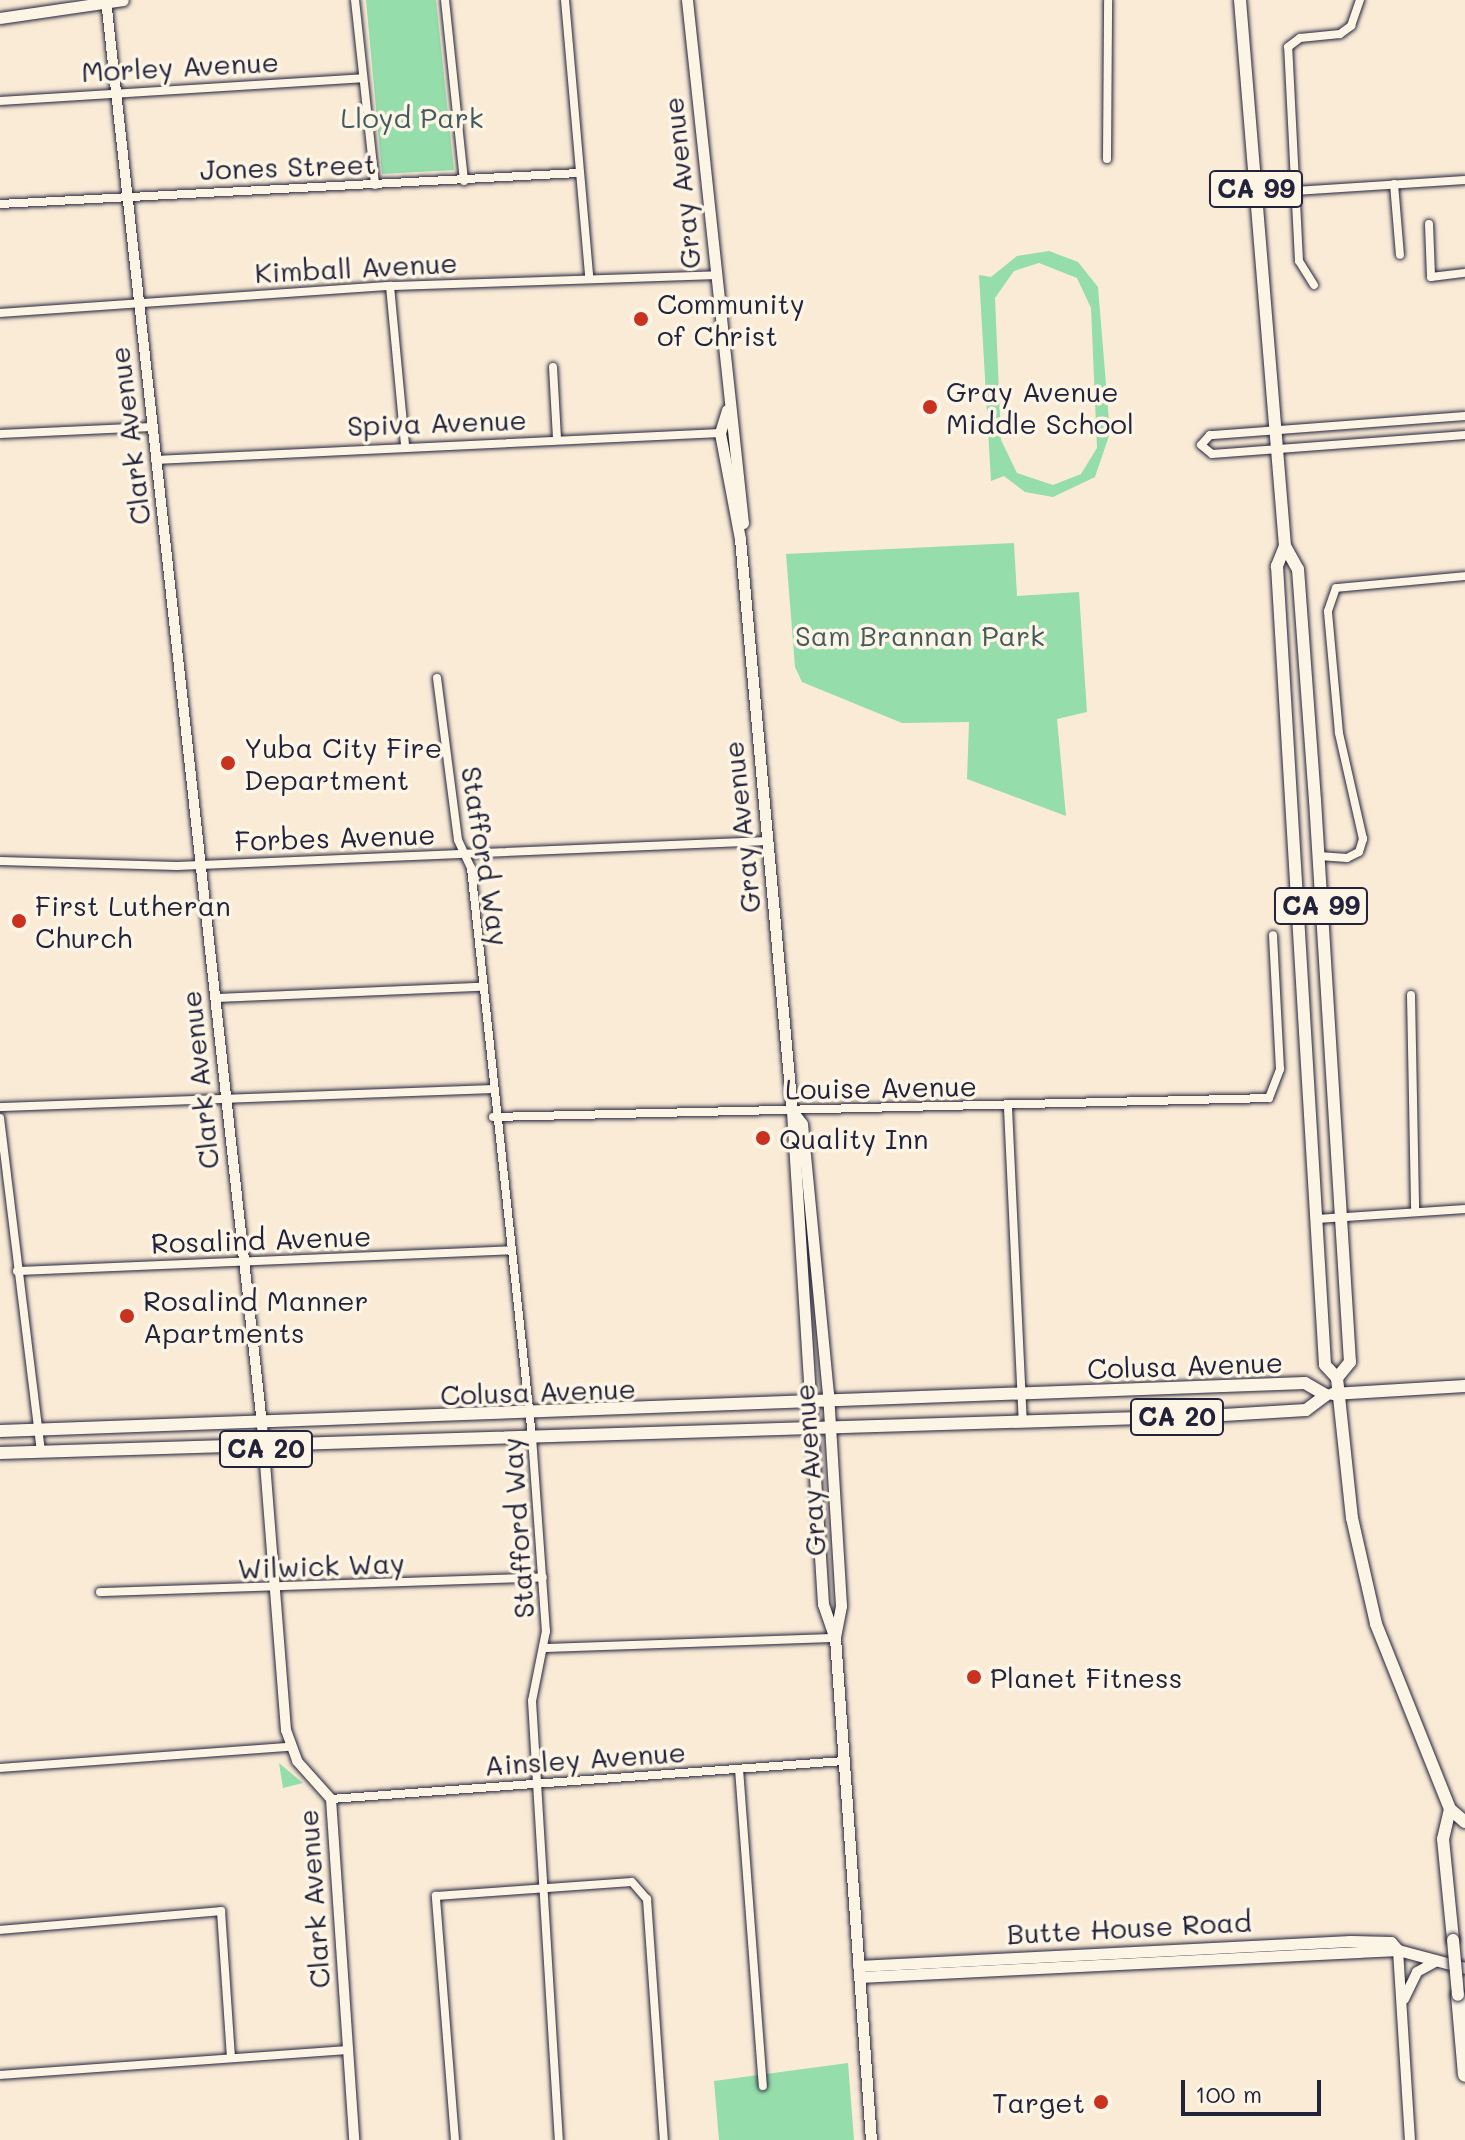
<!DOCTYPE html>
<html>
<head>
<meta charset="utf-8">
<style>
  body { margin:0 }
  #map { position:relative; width:1465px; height:2140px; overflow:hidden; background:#faebd7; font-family:Mali,sans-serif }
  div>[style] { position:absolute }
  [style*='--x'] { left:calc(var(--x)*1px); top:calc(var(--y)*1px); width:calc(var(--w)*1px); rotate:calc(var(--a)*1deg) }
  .green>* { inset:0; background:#95ddab }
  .roads { filter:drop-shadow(0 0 2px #22223b) drop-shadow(0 0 2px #22223b) }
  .minor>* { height:8px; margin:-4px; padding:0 4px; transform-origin:4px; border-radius:4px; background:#fcf5e5 }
  .tertiary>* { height:10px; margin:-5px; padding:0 5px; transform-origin:5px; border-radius:5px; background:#fcf5e5 }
  .secondary>* { height:11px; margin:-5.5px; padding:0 5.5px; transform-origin:5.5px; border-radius:5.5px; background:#fcf5e5 }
  .trunk>* { height:12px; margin:-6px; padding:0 6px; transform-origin:6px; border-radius:6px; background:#fcf5e5 }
  .motorway>* { height:14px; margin:-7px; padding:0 7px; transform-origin:7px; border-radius:7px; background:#fcf5e5 }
  .bridges { filter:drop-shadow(0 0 2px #22223b) drop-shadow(0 0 2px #22223b) }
  .trunk-bridge>* { height:12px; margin:-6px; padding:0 6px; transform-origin:6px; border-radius:6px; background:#fcf5e5 }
  .dots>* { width:22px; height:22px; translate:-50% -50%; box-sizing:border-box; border:4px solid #fcf5e5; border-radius:50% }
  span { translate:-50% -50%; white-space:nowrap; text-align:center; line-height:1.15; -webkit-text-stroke:7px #fcf5e5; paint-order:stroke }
  .shield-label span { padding:2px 6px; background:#fcf5e5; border:2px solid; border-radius:6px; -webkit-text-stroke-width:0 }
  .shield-label { font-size:26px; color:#22223b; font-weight:700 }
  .street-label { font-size:28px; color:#22223b }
  .park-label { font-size:28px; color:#445a5d }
  .poi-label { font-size:28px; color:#22223b }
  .left { translate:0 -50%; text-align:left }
  .right { translate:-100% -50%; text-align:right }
  .scale { position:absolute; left:1181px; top:2080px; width:140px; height:36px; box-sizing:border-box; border:4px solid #22223b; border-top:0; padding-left:10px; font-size:24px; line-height:28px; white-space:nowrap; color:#22223b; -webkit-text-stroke:6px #fcf5e5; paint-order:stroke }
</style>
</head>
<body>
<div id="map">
  <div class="green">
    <div style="clip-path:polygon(366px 0,436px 0,454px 170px,382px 174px)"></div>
    <div style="clip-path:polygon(evenodd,1049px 251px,1078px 262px,1098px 287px,1110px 433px,1095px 477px,1053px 497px,1025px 492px,1004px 476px,991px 481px,979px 275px,991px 277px,1017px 256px,1049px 251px,1039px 263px,1077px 278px,1091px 308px,1097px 448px,1081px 474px,1053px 485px,1017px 473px,1001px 440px,995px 298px,1014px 271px,1039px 263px)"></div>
    <div style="clip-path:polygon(1014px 543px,1017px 596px,1079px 592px,1087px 712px,1057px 719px,1066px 816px,967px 779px,969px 722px,902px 723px,802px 682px,795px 667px,786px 554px)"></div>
    <div style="clip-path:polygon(279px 1763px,303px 1783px,283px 1788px)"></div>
    <div style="clip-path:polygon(848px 2063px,854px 2140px,719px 2140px,714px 2081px)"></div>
  </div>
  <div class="roads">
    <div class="minor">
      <div style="--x:355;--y:0;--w:186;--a:83.8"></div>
      <div style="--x:445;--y:0;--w:182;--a:84"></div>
      <div style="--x:565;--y:0;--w:278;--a:85"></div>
      <div style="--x:0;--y:101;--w:363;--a:-3.6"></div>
      <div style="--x:1107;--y:159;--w:159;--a:-89.6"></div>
      <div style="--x:1394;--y:184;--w:71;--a:85.2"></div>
      <div style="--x:1295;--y:191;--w:170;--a:-3.7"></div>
      <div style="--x:0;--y:204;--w:579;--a:-3.07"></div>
      <div style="--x:1429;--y:224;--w:53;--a:87.8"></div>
      <div style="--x:1431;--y:277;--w:34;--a:-7"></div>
      <div style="--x:1314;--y:285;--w:28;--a:-122"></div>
      <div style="--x:1299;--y:261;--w:214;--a:-92.9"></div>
      <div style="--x:1288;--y:47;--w:15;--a:-37"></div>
      <div style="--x:1300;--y:38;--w:40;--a:-5.7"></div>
      <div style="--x:1340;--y:34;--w:14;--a:-36"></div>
      <div style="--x:1351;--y:26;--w:28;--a:-71"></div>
      <div style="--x:390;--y:286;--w:159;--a:84.6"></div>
      <div style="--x:0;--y:313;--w:391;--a:-4"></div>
      <div style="--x:390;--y:286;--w:324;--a:-1.9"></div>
      <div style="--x:553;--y:367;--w:72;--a:86.8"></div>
      <div style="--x:1465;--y:416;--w:256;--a:175.7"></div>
      <div style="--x:1210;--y:435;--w:13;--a:132"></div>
      <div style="--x:1201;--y:445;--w:14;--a:39"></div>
      <div style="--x:1212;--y:454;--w:254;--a:-4.3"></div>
      <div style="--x:0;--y:434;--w:152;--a:-2.6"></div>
      <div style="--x:155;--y:460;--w:566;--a:-2.74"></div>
      <div style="--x:437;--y:678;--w:163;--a:82.6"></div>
      <div style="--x:458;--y:840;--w:31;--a:65"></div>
      <div style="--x:471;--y:868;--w:572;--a:83.88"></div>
      <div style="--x:532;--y:1437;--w:195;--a:85.9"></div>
      <div style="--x:546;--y:1631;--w:71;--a:101.3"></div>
      <div style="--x:532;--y:1701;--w:440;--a:86.5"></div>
      <div style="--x:1319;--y:856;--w:28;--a:4"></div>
      <div style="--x:1347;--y:858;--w:13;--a:-27"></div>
      <div style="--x:1359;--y:852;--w:14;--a:-73"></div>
      <div style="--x:1363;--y:839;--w:109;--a:-102.8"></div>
      <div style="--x:1339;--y:733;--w:122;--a:-95.2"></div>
      <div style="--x:1328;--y:611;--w:24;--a:-71"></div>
      <div style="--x:1336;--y:588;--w:130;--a:-5.3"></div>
      <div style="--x:0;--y:861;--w:177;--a:1.6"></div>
      <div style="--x:177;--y:866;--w:591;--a:-2.43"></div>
      <div style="--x:1411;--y:995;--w:217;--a:88.9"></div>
      <div style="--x:215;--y:998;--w:268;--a:-2.4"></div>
      <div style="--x:0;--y:1107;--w:490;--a:-2.1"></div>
      <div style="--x:1008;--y:1108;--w:314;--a:87.3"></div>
      <div style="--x:493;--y:1117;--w:776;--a:-1.4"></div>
      <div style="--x:1269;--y:1098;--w:31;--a:-69"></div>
      <div style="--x:1280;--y:1069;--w:134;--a:-93"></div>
      <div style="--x:0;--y:1118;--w:337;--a:83"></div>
      <div style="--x:1317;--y:1219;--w:148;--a:-3.9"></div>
      <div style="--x:17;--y:1271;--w:491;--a:-2.4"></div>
      <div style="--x:100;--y:1592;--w:443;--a:-1.9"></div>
      <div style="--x:543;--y:1648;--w:292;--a:-2"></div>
      <div style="--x:0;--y:1768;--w:290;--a:-4.2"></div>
      <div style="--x:739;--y:1769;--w:318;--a:85.7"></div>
      <div style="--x:331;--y:1799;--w:513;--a:-4.24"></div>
      <div style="--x:0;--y:1930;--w:222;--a:-4.9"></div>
      <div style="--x:221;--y:1911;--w:146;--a:86.1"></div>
      <div style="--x:0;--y:2075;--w:348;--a:-4.1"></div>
      <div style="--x:455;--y:2140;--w:245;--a:-94.5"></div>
      <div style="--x:436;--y:1896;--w:196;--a:-4.1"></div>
      <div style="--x:632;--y:1882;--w:23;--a:49"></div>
      <div style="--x:647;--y:1899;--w:242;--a:86"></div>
    </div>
    <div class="tertiary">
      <div style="--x:106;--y:0;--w:1434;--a:83.75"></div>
      <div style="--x:262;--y:1425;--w:306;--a:85.5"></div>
      <div style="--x:286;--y:1730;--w:33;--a:70"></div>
      <div style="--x:297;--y:1761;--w:51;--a:48.2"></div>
      <div style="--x:331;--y:1799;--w:342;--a:86.1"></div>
      <div style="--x:1398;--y:1950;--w:190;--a:86.4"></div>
      <div style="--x:1404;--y:1999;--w:30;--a:-64"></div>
      <div style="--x:1417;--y:1972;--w:23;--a:-29"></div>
    </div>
    <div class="secondary">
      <div style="--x:687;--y:0;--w:526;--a:83.89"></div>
      <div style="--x:0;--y:18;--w:124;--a:-8.3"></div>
      <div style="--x:727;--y:410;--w:24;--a:107"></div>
      <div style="--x:720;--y:433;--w:108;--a:79.3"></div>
      <div style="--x:740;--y:539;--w:574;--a:84.81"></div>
      <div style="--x:792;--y:1111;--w:494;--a:86.4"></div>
      <div style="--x:823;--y:1604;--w:36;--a:71"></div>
      <div style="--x:792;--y:1111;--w:16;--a:52"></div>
      <div style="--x:802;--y:1124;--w:270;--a:84.5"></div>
      <div style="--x:828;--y:1393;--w:213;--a:86.5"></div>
      <div style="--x:841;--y:1606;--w:33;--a:101"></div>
      <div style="--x:835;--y:1638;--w:503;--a:85.9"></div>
      <div style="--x:858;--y:1966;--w:493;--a:-2.9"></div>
      <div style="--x:1350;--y:1941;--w:41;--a:1.4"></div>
      <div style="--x:1391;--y:1942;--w:11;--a:49"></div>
      <div style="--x:859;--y:1977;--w:540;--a:-2.87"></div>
      <div style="--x:1398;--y:1950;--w:69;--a:15"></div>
    </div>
    <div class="trunk">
      <div style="--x:1240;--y:0;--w:548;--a:85.29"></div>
      <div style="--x:1285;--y:546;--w:22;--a:112"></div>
      <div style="--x:1277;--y:566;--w:800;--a:86.56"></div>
      <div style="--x:1325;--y:1365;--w:18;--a:47"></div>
      <div style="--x:1337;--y:1378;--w:141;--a:83.9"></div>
      <div style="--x:1352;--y:1518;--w:109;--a:77.2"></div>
      <div style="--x:1376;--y:1624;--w:199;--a:68.2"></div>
      <div style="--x:1450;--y:1809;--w:20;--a:41"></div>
      <div style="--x:1285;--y:546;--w:26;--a:61"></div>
      <div style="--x:1298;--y:569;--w:232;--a:85.8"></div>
      <div style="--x:1315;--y:800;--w:563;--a:86.44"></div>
      <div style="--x:1350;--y:1362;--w:21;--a:129"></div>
      <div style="--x:1333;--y:1394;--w:132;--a:-3.5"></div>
      <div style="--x:0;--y:1431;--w:1306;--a:-2.11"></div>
      <div style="--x:1305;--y:1383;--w:24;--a:30"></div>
      <div style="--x:0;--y:1453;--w:1208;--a:-1.76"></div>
      <div style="--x:1207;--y:1416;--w:99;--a:-3.5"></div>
      <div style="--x:1306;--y:1410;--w:25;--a:-37"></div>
      <div style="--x:1450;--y:1809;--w:31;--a:103"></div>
      <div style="--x:1443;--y:1839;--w:101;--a:84.3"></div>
    </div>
    <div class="motorway">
      <div style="--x:1458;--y:1995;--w:80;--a:85"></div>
    </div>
  </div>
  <div class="bridges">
    <div class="trunk-bridge">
      <div style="--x:1453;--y:1940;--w:55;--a:84.8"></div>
    </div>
  </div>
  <div class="dots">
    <div style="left:641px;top:319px;background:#c8321e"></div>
    <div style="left:930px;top:407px;background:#c8321e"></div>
    <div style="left:228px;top:763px;background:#c8321e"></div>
    <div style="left:19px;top:921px;background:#c8321e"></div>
    <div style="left:763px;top:1138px;background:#c8321e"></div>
    <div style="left:127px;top:1316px;background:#c8321e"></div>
    <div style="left:974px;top:1677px;background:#c8321e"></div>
    <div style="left:1101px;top:2102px;background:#c8321e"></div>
  </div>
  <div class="shield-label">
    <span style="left:1256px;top:189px">CA 99</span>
    <span style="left:1321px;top:906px">CA 99</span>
    <span style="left:1177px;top:1417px">CA 20</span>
    <span style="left:266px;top:1449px">CA 20</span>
  </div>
  <div class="street-label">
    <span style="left:180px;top:66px;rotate:-3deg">Morley Avenue</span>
    <span style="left:288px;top:166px;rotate:-2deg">Jones Street</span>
    <span style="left:681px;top:183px;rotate:-96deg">Gray Avenue</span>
    <span style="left:356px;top:267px;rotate:-3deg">Kimball Avenue</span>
    <span style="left:437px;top:422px;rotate:-2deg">Spiva Avenue</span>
    <span style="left:129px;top:436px;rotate:-97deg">Clark Avenue</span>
    <span style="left:741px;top:827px;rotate:-96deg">Gray Avenue</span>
    <span style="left:335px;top:837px;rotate:-2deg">Forbes Avenue</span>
    <span style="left:486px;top:856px;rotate:81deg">Stafford Way</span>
    <span style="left:199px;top:1080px;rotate:-96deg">Clark Avenue</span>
    <span style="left:881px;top:1087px;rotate:-1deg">Louise Avenue</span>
    <span style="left:261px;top:1239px;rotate:-2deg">Rosalind Avenue</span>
    <span style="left:1185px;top:1365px;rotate:-2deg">Colusa Avenue</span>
    <span style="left:538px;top:1391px;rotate:-2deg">Colusa Avenue</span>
    <span style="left:809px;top:1470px;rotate:-94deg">Gray Avenue</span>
    <span style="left:517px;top:1528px;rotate:-94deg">Stafford Way</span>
    <span style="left:321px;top:1565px;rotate:-2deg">Wilwick Way</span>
    <span style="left:585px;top:1758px;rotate:-4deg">Ainsley Avenue</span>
    <span style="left:313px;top:1899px;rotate:-94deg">Clark Avenue</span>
    <span style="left:1129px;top:1927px;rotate:-3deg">Butte House Road</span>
  </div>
  <div class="park-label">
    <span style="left:412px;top:117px">Lloyd Park</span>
    <span style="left:920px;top:635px">Sam Brannan Park</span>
  </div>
  <div class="poi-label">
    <span class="left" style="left:657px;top:319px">Community<br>of Christ</span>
    <span class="left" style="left:946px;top:407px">Gray Avenue<br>Middle School</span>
    <span class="left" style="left:244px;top:763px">Yuba City Fire<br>Department</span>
    <span class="left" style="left:35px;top:921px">First Lutheran<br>Church</span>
    <span class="left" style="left:779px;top:1138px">Quality Inn</span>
    <span class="left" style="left:143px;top:1316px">Rosalind Manner<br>Apartments</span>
    <span class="left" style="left:990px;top:1677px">Planet Fitness</span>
    <span class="right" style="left:1085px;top:2102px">Target</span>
  </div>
  <div class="scale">100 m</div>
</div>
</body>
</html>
